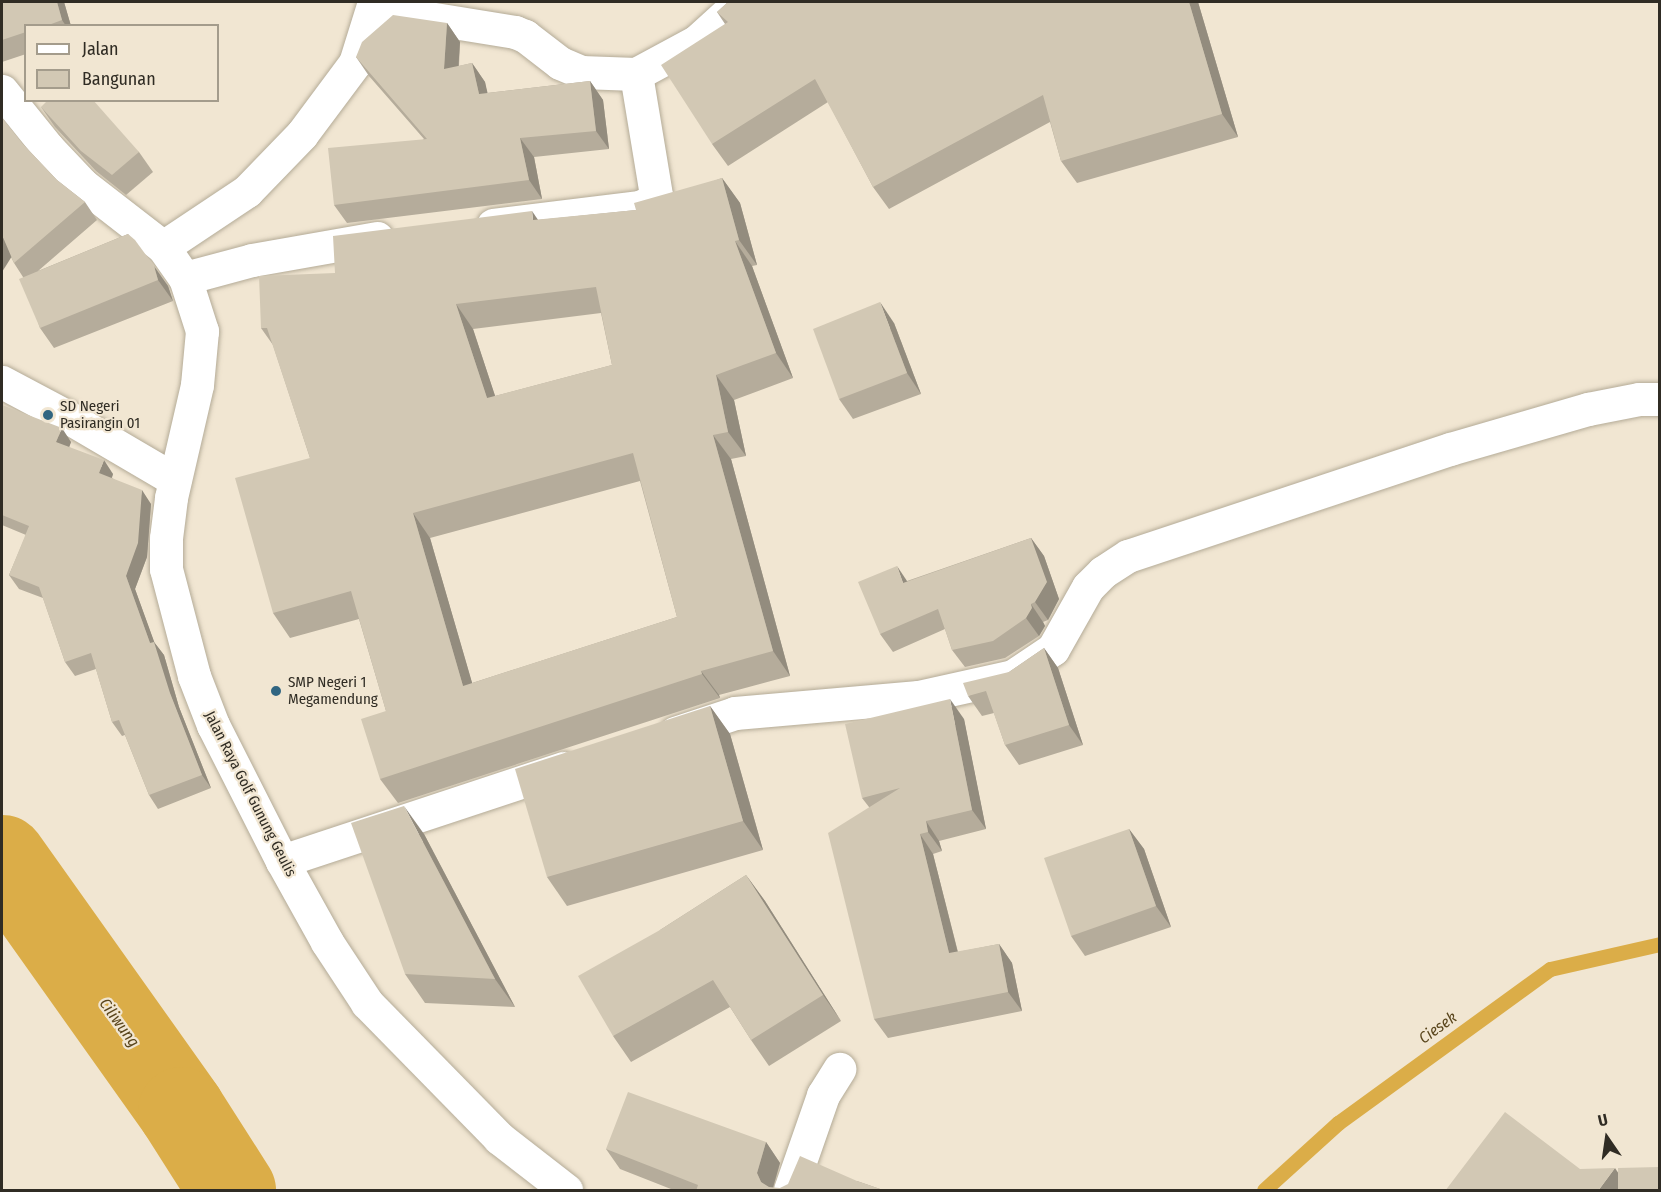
<!DOCTYPE html>
<html>
<head>
<meta charset="utf-8">
<style>
  body { margin:0 }
  #map { position:relative; width:1661px; height:1192px; overflow:hidden; background:#f1e6d2; font-family:"Fira Sans Condensed",sans-serif }
  div>[style] { position:absolute }
  [style*='--x'] { left:calc(var(--x)*1px); top:calc(var(--y)*1px); width:calc(var(--w)*1px); rotate:calc(var(--a)*1deg) }
  .stream>* { height:15px; margin:-7.5px; padding:0 7.5px; transform-origin:7.5px; border-radius:7.5px; background:#dbad48 }
  .river>* { height:87px; margin:-43.5px; padding:0 43.5px; transform-origin:43.5px; border-radius:43.5px; background:#dbad48 }
  .roads { filter:drop-shadow(0 0 2px #b4ab97) drop-shadow(0 0 2px #b4ab97) }
  .minor>* { height:33px; margin:-16.5px; padding:0 16.5px; transform-origin:16.5px; border-radius:16.5px; background:#fff }
  .secondary>* { height:33px; margin:-16.5px; padding:0 16.5px; transform-origin:16.5px; border-radius:16.5px; background:#fff }
  .wall>* { inset:0; background:#b5ac9b }
  .shaded-wall>* { inset:0; background:#938c7e }
  .building>* { inset:0; background:#d2c8b4 }
  .dots>* { width:16px; height:16px; translate:-50% -50%; box-sizing:border-box; border:3px solid #f1e6d2; border-radius:50% }
  span { translate:-50% -50%; white-space:nowrap; text-align:center; line-height:1.15; -webkit-text-stroke:4.5px #f1e6d2; paint-order:stroke }
  .poi-label { font-size:15px; color:#302c24 }
  .left { translate:0 -50%; text-align:left }
  .street-label { font-size:15px; color:#302c24 }
  .water-label { font-size:16px; color:#5a461d; font-style:italic }
  .frame { position:absolute; inset:0; border:3px solid #302c24; pointer-events:none }
  .legend { position:absolute; left:24px; top:24px; width:195px; height:78px; box-sizing:border-box; background:#f1e6d2; border:2px solid #a49c8c; margin:0; padding:8px 10px; list-style:none; font-size:18px; color:#302c24 }
  .legend li { display:flex; align-items:center; gap:12px; height:30px }
  .legend b { width:30px; border:2px solid #a49c8c }
  .north { position:absolute; left:1577px; top:1108px; width:60px; height:60px; -webkit-text-stroke:4px #f1e6d2; paint-order:stroke; rotate:347deg; font-size:16px; font-weight:700; line-height:24px; text-align:center; color:#302c24 }
  .north::after { content:''; display:block; margin:auto; width:21px; height:27px; background:#302c24; clip-path:polygon(50% 0,100% 100%,50% 72%,0 100%) }
</style>
</head>
<body>
<div id="map">
  <div class="stream">
    <div style="--x:1264;--y:1190;--w:100;--a:-42.2"></div>
    <div style="--x:1338;--y:1123;--w:262;--a:-36"></div>
    <div style="--x:1550;--y:969;--w:113;--a:-12.8"></div>
  </div>
  <div class="river">
    <div style="--x:2;--y:858;--w:309;--a:54.6"></div>
    <div style="--x:181;--y:1110;--w:95;--a:57.5"></div>
  </div>
  <div class="roads">
    <div class="minor">
      <div style="--x:373;--y:9;--w:144;--a:9.2"></div>
      <div style="--x:515;--y:32;--w:11;--a:22"></div>
      <div style="--x:525;--y:36;--w:44;--a:37.6"></div>
      <div style="--x:560;--y:63;--w:23;--a:23"></div>
      <div style="--x:581;--y:72;--w:55;--a:2.1"></div>
      <div style="--x:636;--y:74;--w:69;--a:-28.4"></div>
      <div style="--x:697;--y:41;--w:58;--a:-42.2"></div>
      <div style="--x:493;--y:225;--w:148;--a:-7"></div>
      <div style="--x:640;--y:207;--w:13;--a:-27"></div>
      <div style="--x:652;--y:201;--w:7;--a:-56"></div>
      <div style="--x:656;--y:195;--w:123;--a:-99.4"></div>
      <div style="--x:163;--y:247;--w:101;--a:-33.7"></div>
      <div style="--x:247;--y:191;--w:79;--a:-46"></div>
      <div style="--x:302;--y:134;--w:89;--a:-53.3"></div>
      <div style="--x:355;--y:63;--w:64;--a:-72.7"></div>
      <div style="--x:185;--y:278;--w:69;--a:-15"></div>
      <div style="--x:252;--y:260;--w:127;--a:-10"></div>
      <div style="--x:2;--y:382;--w:72;--a:28"></div>
      <div style="--x:66;--y:416;--w:126;--a:30.4"></div>
      <div style="--x:675;--y:733;--w:63;--a:-18.4"></div>
      <div style="--x:735;--y:713;--w:184;--a:-5"></div>
      <div style="--x:918;--y:697;--w:97;--a:-12.5"></div>
      <div style="--x:1013;--y:676;--w:48;--a:-34"></div>
      <div style="--x:1053;--y:649;--w:71;--a:-60.6"></div>
      <div style="--x:1088;--y:587;--w:21;--a:-45"></div>
      <div style="--x:1103;--y:572;--w:30;--a:-33"></div>
      <div style="--x:1128;--y:556;--w:339;--a:-18.4"></div>
      <div style="--x:1450;--y:449;--w:144;--a:-16.2"></div>
      <div style="--x:1588;--y:409;--w:52;--a:-11.1"></div>
      <div style="--x:1639;--y:399;--w:21;--a:0"></div>
      <div style="--x:282;--y:861;--w:296;--a:-18.3"></div>
      <div style="--x:790;--y:1190;--w:101;--a:-70.8"></div>
      <div style="--x:823;--y:1095;--w:31;--a:-58"></div>
    </div>
    <div class="secondary">
      <div style="--x:2;--y:91;--w:73;--a:51.1"></div>
      <div style="--x:48;--y:148;--w:51;--a:46.6"></div>
      <div style="--x:83;--y:185;--w:101;--a:37.8"></div>
      <div style="--x:163;--y:247;--w:38;--a:55"></div>
      <div style="--x:185;--y:278;--w:56;--a:72.2"></div>
      <div style="--x:202;--y:331;--w:54;--a:95.3"></div>
      <div style="--x:197;--y:385;--w:116;--a:103"></div>
      <div style="--x:171;--y:498;--w:40;--a:97.1"></div>
      <div style="--x:166;--y:538;--w:31;--a:90"></div>
      <div style="--x:166;--y:569;--w:111;--a:75.3"></div>
      <div style="--x:194;--y:676;--w:53;--a:68.8"></div>
      <div style="--x:213;--y:725;--w:153;--a:63.1"></div>
      <div style="--x:282;--y:861;--w:93;--a:60.9"></div>
      <div style="--x:327;--y:942;--w:73;--a:56.7"></div>
      <div style="--x:367;--y:1003;--w:189;--a:45.6"></div>
      <div style="--x:499;--y:1138;--w:85;--a:37.8"></div>
    </div>
  </div>
  <div class="wall">
    <div style="clip-path:polygon(2px 2px,64px 2px,71px 26px,26px 26px,26px 54px,2px 62px)"></div>
    <div style="clip-path:polygon(728px 2px,1198px 2px,1238px 137px,1077px 183px,1061px 161px,1050px 122px,889px 209px,873px 187px,828px 102px,728px 166px,712px 144px,725px 24px,717px 12px)"></div>
    <div style="clip-path:polygon(447px 23px,460px 42px,459px 66px,472px 63px,485px 82px,487px 93px,590px 81px,603px 100px,609px 149px,534px 157px,542px 199px,347px 223px,334px 205px,424px 139px,369px 76px,356px 57px)"></div>
    <div style="clip-path:polygon(41px 107px,139px 152px,153px 172px,126px 195px,96px 171px,55px 127px)"></div>
    <div style="clip-path:polygon(21px 142px,57px 180px,85px 202px,97px 220px,38px 271px,128px 234px,168px 286px,173px 301px,54px 348px,40px 328px,23px 277px,14px 263px,11px 257px)"></div>
    <div style="clip-path:polygon(evenodd,722px 178px,740px 203px,757px 265px,752px 266px,793px 378px,734px 400px,746px 456px,731px 459px,790px 676px,719px 695px,720px 698px,398px 803px,380px 779px,386px 711px,359px 619px,290px 638px,273px 613px,310px 458px,273px 345px,261px 328px,335px 273px,538px 220px,636px 210px,722px 178px,601px 313px,612px 365px,495px 396px,473px 329px,601px 313px,722px 178px,640px 481px,677px 617px,472px 683px,430px 538px,640px 481px)"></div>
    <div style="clip-path:polygon(894px 323px,921px 394px,853px 419px,839px 399px)"></div>
    <div style="clip-path:polygon(2px 405px,71px 442px,69px 447px,113px 474px,112px 478px,151px 504px,147px 557px,135px 589px,154px 642px,164px 655px,179px 707px,211px 788px,158px 809px,149px 795px,125px 735px,122px 736px,112px 722px,96px 669px,75px 676px,65px 662px,43px 598px,19px 589px,9px 575px,26px 535px,2px 525px)"></div>
    <div style="clip-path:polygon(1031px 538px,1044px 556px,1059px 599px,1048px 620px,1043px 622px,1045px 626px,1039px 636px,1005px 658px,965px 667px,952px 650px,945px 629px,893px 652px,880px 634px,907px 581px)"></div>
    <div style="clip-path:polygon(1044px 648px,1058px 668px,1083px 745px,1019px 765px,1005px 745px,994px 713px,982px 716px,968px 696px,1009px 672px)"></div>
    <div style="clip-path:polygon(710px 706px,730px 734px,763px 850px,567px 906px,547px 877px)"></div>
    <div style="clip-path:polygon(964px 719px,986px 829px,939px 841px,942px 851px,933px 854px,958px 952px,999px 944px,1012px 963px,1022px 1011px,888px 1038px,874px 1019px,869px 807px,862px 798px)"></div>
    <div style="clip-path:polygon(1129px 829px,1144px 849px,1171px 927px,1085px 956px,1071px 936px)"></div>
    <div style="clip-path:polygon(424px 834px,515px 1007px,425px 1003px,405px 974px)"></div>
    <div style="clip-path:polygon(746px 875px,765px 901px,841px 1021px,769px 1066px,751px 1040px,730px 1007px,631px 1062px,613px 1036px,660px 930px)"></div>
    <div style="clip-path:polygon(766px 1142px,780px 1163px,773px 1188px,780px 1188px,857px 1181px,886px 1191px,676px 1191px,620px 1169px,606px 1149px)"></div>
  </div>
  <div class="shaded-wall">
    <div style="clip-path:polygon(57px 2px,64px 2px,71px 26px,66px 26px,62px 20px)"></div>
    <div style="clip-path:polygon(1189px 2px,1198px 2px,1238px 137px,1222px 114px)"></div>
    <div style="clip-path:polygon(447px 23px,460px 42px,457px 88px,444px 69px)"></div>
    <div style="clip-path:polygon(472px 63px,485px 82px,492px 112px,479px 94px)"></div>
    <div style="clip-path:polygon(590px 81px,603px 100px,609px 149px,596px 131px)"></div>
    <div style="clip-path:polygon(520px 138px,534px 157px,542px 199px,529px 180px)"></div>
    <div style="clip-path:polygon(722px 178px,740px 203px,757px 265px,739px 240px)"></div>
    <div style="clip-path:polygon(532px 211px,549px 236px,533px 220px)"></div>
    <div style="clip-path:polygon(2px 235px,14px 253px,2px 272px)"></div>
    <div style="clip-path:polygon(735px 241px,752px 266px,793px 378px,776px 353px)"></div>
    <div style="clip-path:polygon(154px 266px,168px 286px,173px 301px,158px 280px)"></div>
    <div style="clip-path:polygon(880px 302px,894px 323px,921px 394px,907px 373px)"></div>
    <div style="clip-path:polygon(456px 304px,473px 329px,504px 423px,487px 398px)"></div>
    <div style="clip-path:polygon(716px 375px,734px 400px,746px 456px,728px 432px)"></div>
    <div style="clip-path:polygon(62px 428px,71px 442px,66px 456px,56px 442px)"></div>
    <div style="clip-path:polygon(713px 435px,731px 459px,790px 676px,773px 651px)"></div>
    <div style="clip-path:polygon(104px 460px,113px 474px,108px 487px,99px 473px)"></div>
    <div style="clip-path:polygon(142px 490px,151px 504px,147px 557px,135px 589px,155px 644px,154px 642px,164px 655px,179px 707px,211px 788px,202px 775px,150px 643px,126px 576px)"></div>
    <div style="clip-path:polygon(413px 513px,430px 538px,480px 710px,463px 686px)"></div>
    <div style="clip-path:polygon(1031px 538px,1044px 556px,1059px 599px,1048px 620px,1035px 602px)"></div>
    <div style="clip-path:polygon(897px 566px,909px 584px,903px 583px)"></div>
    <div style="clip-path:polygon(1031px 604px,1043px 622px,1045px 626px,1039px 636px,1026px 618px)"></div>
    <div style="clip-path:polygon(1044px 648px,1058px 668px,1083px 745px,1069px 725px)"></div>
    <div style="clip-path:polygon(701px 671px,719px 695px,720px 698px,702px 674px)"></div>
    <div style="clip-path:polygon(950px 699px,964px 719px,986px 829px,972px 810px)"></div>
    <div style="clip-path:polygon(710px 706px,730px 734px,763px 850px,743px 821px)"></div>
    <div style="clip-path:polygon(404px 806px,424px 834px,515px 1007px,495px 979px)"></div>
    <div style="clip-path:polygon(926px 821px,939px 841px,942px 851px,928px 832px)"></div>
    <div style="clip-path:polygon(1129px 829px,1144px 849px,1171px 927px,1156px 906px)"></div>
    <div style="clip-path:polygon(920px 834px,933px 854px,963px 973px,949px 953px)"></div>
    <div style="clip-path:polygon(746px 875px,765px 901px,841px 1021px,823px 995px)"></div>
    <div style="clip-path:polygon(999px 944px,1012px 963px,1022px 1011px,1008px 992px)"></div>
    <div style="clip-path:polygon(766px 1142px,780px 1163px,772px 1191px,761px 1182px,757px 1173px)"></div>
    <div style="clip-path:polygon(1615px 1168px,1630px 1191px,1598px 1191px)"></div>
  </div>
  <div class="building">
    <div style="clip-path:polygon(2px 2px,57px 2px,62px 20px,46px 26px,26px 26px,26px 32px,2px 40px)"></div>
    <div style="clip-path:polygon(728px 2px,1189px 2px,1222px 114px,1061px 161px,1043px 95px,873px 187px,815px 79px,712px 144px,661px 65px,728px 22px,717px 12px)"></div>
    <div style="clip-path:polygon(393px 15px,447px 23px,444px 69px,472px 63px,479px 94px,590px 81px,596px 131px,520px 138px,529px 180px,334px 205px,328px 148px,427px 139px,356px 57px,362px 42px)"></div>
    <div style="clip-path:polygon(48px 100px,93px 100px,139px 152px,112px 175px,81px 151px,41px 107px)"></div>
    <div style="clip-path:polygon(2px 118px,21px 142px,57px 180px,85px 202px,14px 263px,2px 235px)"></div>
    <div style="clip-path:polygon(evenodd,722px 178px,739px 240px,735px 241px,776px 353px,716px 375px,728px 432px,713px 435px,773px 651px,701px 671px,702px 674px,380px 779px,361px 719px,386px 711px,351px 591px,273px 613px,235px 478px,310px 458px,267px 328px,261px 328px,259px 276px,335px 273px,333px 236px,532px 211px,533px 220px,636px 210px,634px 203px,722px 178px,596px 287px,612px 365px,487px 398px,456px 304px,596px 287px,722px 178px,633px 453px,677px 617px,463px 686px,413px 513px,633px 453px)"></div>
    <div style="clip-path:polygon(128px 234px,135px 240px,154px 266px,158px 280px,40px 328px,19px 279px)"></div>
    <div style="clip-path:polygon(880px 302px,907px 373px,839px 399px,813px 329px)"></div>
    <div style="clip-path:polygon(2px 405px,62px 428px,56px 442px,104px 460px,99px 473px,142px 490px,138px 543px,126px 576px,150px 643px,154px 642px,170px 693px,202px 775px,149px 795px,119px 720px,112px 722px,91px 653px,65px 662px,39px 587px,9px 575px,29px 526px,2px 515px)"></div>
    <div style="clip-path:polygon(1031px 538px,1047px 582px,1035px 602px,1031px 604px,1032px 608px,1026px 618px,993px 641px,952px 650px,938px 609px,880px 634px,858px 582px,897px 566px,903px 583px)"></div>
    <div style="clip-path:polygon(1044px 648px,1069px 725px,1005px 745px,986px 691px,968px 696px,963px 683px,1009px 672px)"></div>
    <div style="clip-path:polygon(950px 699px,972px 810px,926px 821px,928px 832px,920px 834px,949px 953px,999px 944px,1008px 992px,874px 1019px,828px 833px,900px 788px,862px 798px,845px 724px)"></div>
    <div style="clip-path:polygon(710px 706px,743px 821px,547px 877px,515px 769px)"></div>
    <div style="clip-path:polygon(404px 806px,495px 979px,405px 974px,351px 823px)"></div>
    <div style="clip-path:polygon(1129px 829px,1156px 906px,1071px 936px,1044px 858px)"></div>
    <div style="clip-path:polygon(746px 875px,823px 995px,751px 1040px,713px 980px,613px 1036px,578px 976px,660px 930px)"></div>
    <div style="clip-path:polygon(628px 1092px,766px 1142px,757px 1173px,761px 1182px,769px 1187px,780px 1188px,788px 1184px,800px 1156px,857px 1181px,886px 1191px,696px 1191px,698px 1185px,606px 1149px)"></div>
    <div style="clip-path:polygon(1505px 1112px,1580px 1169px,1615px 1168px,1598px 1191px,1445px 1191px)"></div>
    <div style="clip-path:polygon(1659px 1167px,1659px 1191px,1618px 1191px,1618px 1168px)"></div>
  </div>
  <div class="dots">
    <div style="left:48px;top:415px;background:#306581"></div>
    <div style="left:276px;top:691px;background:#306581"></div>
  </div>
  <div class="poi-label">
    <span class="left" style="left:60px;top:415px">SD Negeri<br>Pasirangin 01</span>
    <span class="left" style="left:288px;top:691px">SMP Negeri 1<br>Megamendung</span>
  </div>
  <div class="street-label">
    <span style="left:250px;top:794px;rotate:63deg">Jalan Raya Golf Gunung Geulis</span>
  </div>
  <div class="water-label">
    <span style="left:119px;top:1023px;rotate:54deg">Ciliwung</span>
    <span style="left:1438px;top:1028px;rotate:-36deg">Ciesek</span>
  </div>
  <div class="frame"></div>
  <ul class="legend">
  <li><b style="height:8px;background:#fff"></b>Jalan</li>
  <li><b style="height:16px;background:#d2c8b4"></b>Bangunan</li>
  </ul>
  <div class="north">U</div>
</div>
</body>
</html>
